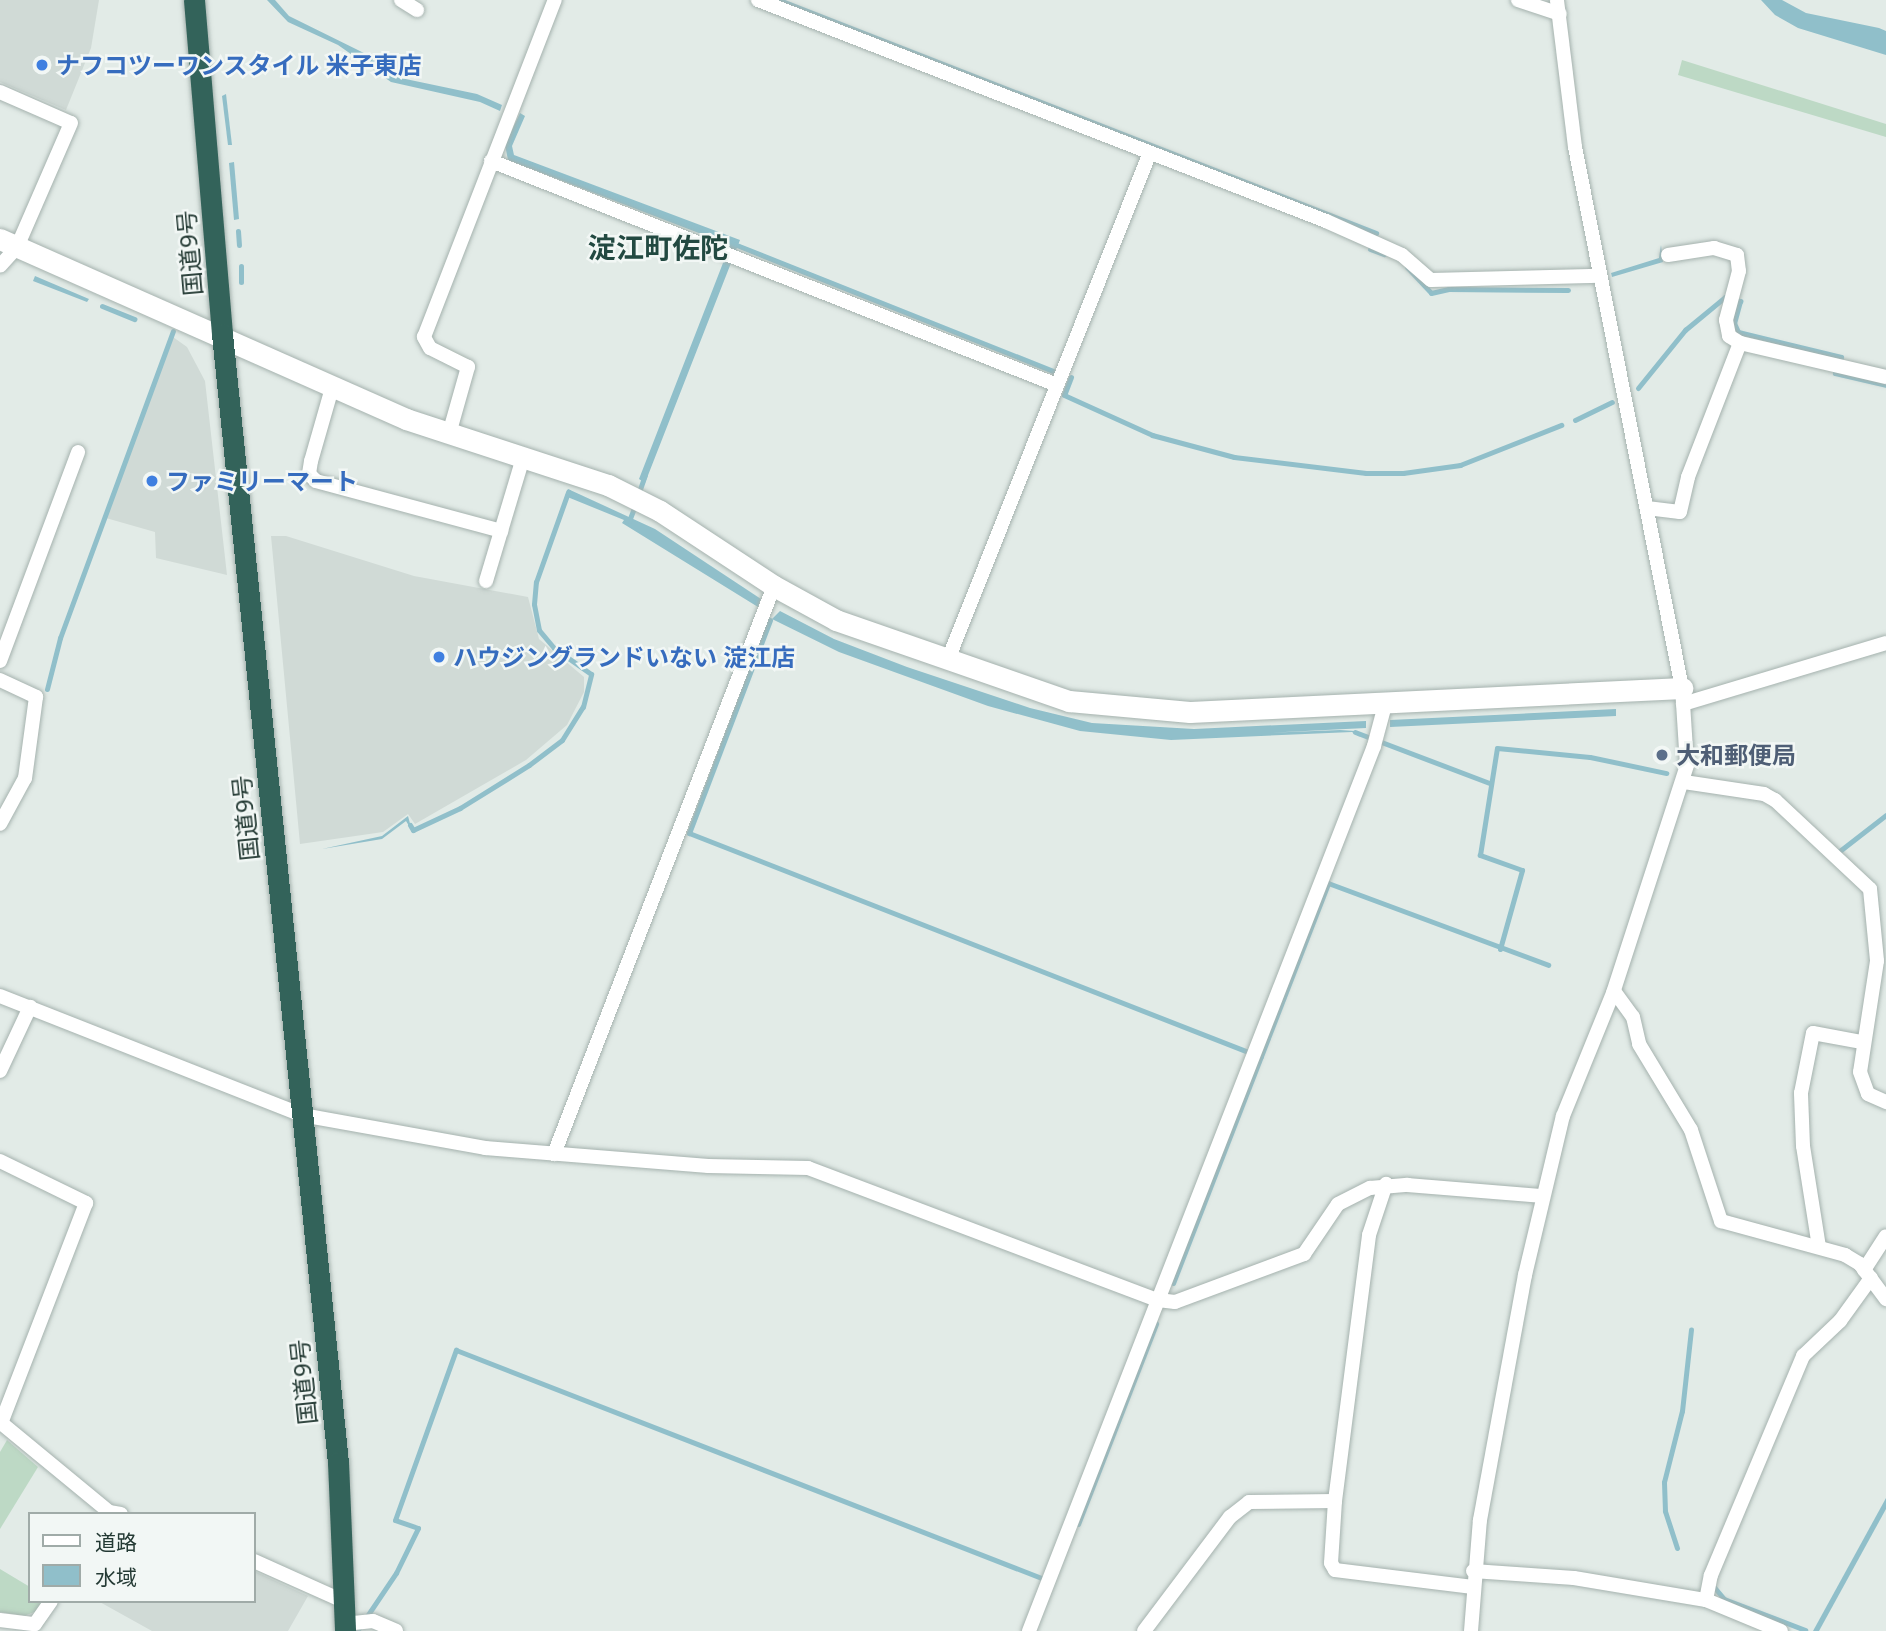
<!DOCTYPE html>
<html>
<head>
<meta charset="utf-8">
<style>
  body { margin:0 }
  #map { position:relative; width:1886px; height:1631px; overflow:hidden; background:#e2ebe7; font-family:"Noto Sans","Noto Sans JP",sans-serif }
  div>[style] { position:absolute }
  [style*='--x'] { left:calc(var(--x)*1px); top:calc(var(--y)*1px); width:calc(var(--w)*1px); rotate:calc(var(--a)*1deg) }
  .built>* { inset:0; background:#d0dad6 }
  .green>* { inset:0; background:#bdd9c5 }
  .water>* { inset:0; background:#90bfca }
  .stream>* { height:5px; margin:-2.5px; padding:0 2.5px; transform-origin:2.5px; border-radius:2.5px; background:#90bfca }
  .roads { filter:drop-shadow(0 0 2px #a5b2ae) drop-shadow(0 0 2px #a5b2ae) }
  .street>* { height:14px; margin:-7px; padding:0 7px; transform-origin:7px; border-radius:7px; background:#fff }
  .secondary>* { height:21px; margin:-10.5px; padding:0 10.5px; transform-origin:10.5px; border-radius:10.5px; background:#fff }
  .highway>* { height:21px; margin:-10.5px; padding:0 10.5px; transform-origin:10.5px; border-radius:10.5px; background:#33635a }
  .dots>* { width:19px; height:19px; translate:-50% -50%; box-sizing:border-box; border:4px solid #f2f7f5; border-radius:50% }
  span { translate:-50% -50%; white-space:nowrap; text-align:center; line-height:1.15; -webkit-text-stroke:5px #f2f7f5; paint-order:stroke }
  .shop-label { font-size:24px; color:#366cbe; font-weight:700 }
  .left { translate:0 -50%; text-align:left }
  .street-label { font-size:24px; color:#243a34 }
  .service-label { font-size:24px; color:#4e5e75; font-weight:700 }
  .quarter-label { font-size:28px; color:#224941; font-weight:700 }
  .legend { position:absolute; left:28px; top:1512px; width:228px; height:91px; box-sizing:border-box; background:#f2f7f5; border:2px solid #a0aba8; margin:0; padding:9px 12px; list-style:none; font-size:21px; color:#243a34 }
  .legend li { display:flex; align-items:center; gap:14px; height:35px }
  .legend b { width:35px; border:2px solid #a0aba8 }
</style>
</head>
<body>
<div id="map">
  <div class="built">
    <div style="clip-path:polygon(0 0,99px 0,91px 48px,66px 110px,0 82px)"></div>
    <div style="clip-path:polygon(173px 337px,187px 347px,205px 381px,227px 575px,156px 558px,155px 532px,106px 518px)"></div>
    <div style="clip-path:polygon(271px 536px,286px 536px,414px 576px,528px 597px,539px 639px,584px 677px,584px 692px,567px 725px,526px 760px,415px 824px,408px 814px,383px 832px,300px 844px)"></div>
    <div style="clip-path:polygon(254px 1571px,308px 1596px,288px 1631px,152px 1631px,98px 1601px,254px 1601px)"></div>
  </div>
  <div class="green">
    <div style="clip-path:polygon(1682px 60px,1886px 124px,1886px 137px,1678px 75px)"></div>
    <div style="clip-path:polygon(7px 1440px,38px 1467px,0 1529px,0 1452px)"></div>
    <div style="clip-path:polygon(0 1569px,30px 1587px,30px 1601px,43px 1601px,37px 1611px,24px 1616px,0 1612px)"></div>
  </div>
  <div class="water">
    <div style="clip-path:polygon(267px 0,275px 0,289px 16px,370px 56px,396px 77px,477px 94px,502px 105px,500px 111px,480px 102px,391px 82px,338px 45px,288px 22px)"></div>
    <div style="clip-path:polygon(1761px 0,1782px 0,1806px 13px,1879px 28px,1886px 31px,1886px 55px,1798px 28px,1775px 15px)"></div>
    <div style="clip-path:polygon(226px 94px,232px 145px,228px 145px,222px 96px)"></div>
    <div style="clip-path:polygon(520px 113px,525px 116px,512px 146px,514px 155px,740px 240px,645px 483px,639px 479px,730px 245px,508px 160px,505px 145px)"></div>
    <div style="clip-path:polygon(234px 162px,239px 219px,234px 220px,229px 163px)"></div>
    <div style="clip-path:polygon(1661px 245px,1663px 262px,1612px 277px,1611px 273px,1659px 258px)"></div>
    <div style="clip-path:polygon(35px 276px,89px 299px,87px 302px,33px 281px)"></div>
    <div style="clip-path:polygon(568px 489px,655px 529px,761px 599px,758px 607px,622px 523px,624px 520px,565px 496px)"></div>
    <div style="clip-path:polygon(780px 611px,834px 639px,907px 667px,1030px 708px,1092px 723px,1194px 729px,1366px 721px,1366px 728px,1265px 733px,1340px 730px,1355px 731px,1360px 737px,1352px 732px,1171px 740px,1080px 731px,988px 706px,839px 652px,772px 619px)"></div>
    <div style="clip-path:polygon(1616px 709px,1616px 716px,1390px 727px,1390px 720px)"></div>
    <div style="clip-path:polygon(408px 816px,412px 831px,406px 821px,382px 839px,322px 849px,382px 836px)"></div>
    <div style="clip-path:polygon(1886px 1498px,1886px 1509px,1819px 1631px,1813px 1631px)"></div>
  </div>
  <div class="stream">
    <div style="--x:779;--y:0;--w:641;--a:21.32"></div>
    <div style="--x:238;--y:231;--w:14;--a:86"></div>
    <div style="--x:734;--y:244;--w:343;--a:21.7"></div>
    <div style="--x:1370;--y:249;--w:15;--a:20"></div>
    <div style="--x:241;--y:266;--w:16;--a:90"></div>
    <div style="--x:1407;--y:267;--w:35;--a:47"></div>
    <div style="--x:1431;--y:293;--w:18;--a:-13"></div>
    <div style="--x:1449;--y:289;--w:119;--a:0.5"></div>
    <div style="--x:102;--y:306;--w:35;--a:22"></div>
    <div style="--x:1071;--y:377;--w:19;--a:111"></div>
    <div style="--x:1064;--y:395;--w:97;--a:24.4"></div>
    <div style="--x:1152;--y:435;--w:85;--a:15"></div>
    <div style="--x:1234;--y:457;--w:133;--a:6.9"></div>
    <div style="--x:1366;--y:473;--w:37;--a:0"></div>
    <div style="--x:1403;--y:473;--w:58;--a:-8"></div>
    <div style="--x:1460;--y:465;--w:109;--a:-21.6"></div>
    <div style="--x:1638;--y:388;--w:75;--a:-51"></div>
    <div style="--x:1685;--y:330;--w:52;--a:-39.5"></div>
    <div style="--x:1725;--y:297;--w:16;--a:15"></div>
    <div style="--x:1740;--y:301;--w:23;--a:105"></div>
    <div style="--x:1734;--y:323;--w:10;--a:66"></div>
    <div style="--x:1738;--y:332;--w:106;--a:13.6"></div>
    <div style="--x:1841;--y:357;--w:17;--a:111"></div>
    <div style="--x:1835;--y:373;--w:52;--a:13.2"></div>
    <div style="--x:1575;--y:420;--w:41;--a:-25.9"></div>
    <div style="--x:638;--y:495;--w:21;--a:-71"></div>
    <div style="--x:629;--y:521;--w:17;--a:-69"></div>
    <div style="--x:770;--y:620;--w:228;--a:110.8"></div>
    <div style="--x:689;--y:833;--w:614;--a:21.39"></div>
    <div style="--x:47;--y:689;--w:53;--a:-75.7"></div>
    <div style="--x:60;--y:638;--w:327;--a:-69.8"></div>
    <div style="--x:1355;--y:732;--w:143;--a:20.8"></div>
    <div style="--x:410;--y:825;--w:6;--a:59"></div>
    <div style="--x:413;--y:830;--w:52;--a:-25.1"></div>
    <div style="--x:460;--y:808;--w:81;--a:-31.9"></div>
    <div style="--x:529;--y:765;--w:41;--a:-37.1"></div>
    <div style="--x:562;--y:740;--w:39;--a:-58"></div>
    <div style="--x:583;--y:707;--w:34;--a:-76"></div>
    <div style="--x:591;--y:674;--w:45;--a:-144.9"></div>
    <div style="--x:554;--y:648;--w:23;--a:-130"></div>
    <div style="--x:539;--y:630;--w:26;--a:-101"></div>
    <div style="--x:534;--y:604;--w:22;--a:-85"></div>
    <div style="--x:536;--y:582;--w:96;--a:-70.4"></div>
    <div style="--x:1837;--y:853;--w:62;--a:-37.8"></div>
    <div style="--x:1500;--y:949;--w:82;--a:-74.4"></div>
    <div style="--x:1522;--y:870;--w:45;--a:-160.3"></div>
    <div style="--x:1480;--y:855;--w:108;--a:-81"></div>
    <div style="--x:1497;--y:748;--w:93;--a:5.5"></div>
    <div style="--x:1590;--y:757;--w:78;--a:11.9"></div>
    <div style="--x:1173;--y:1283;--w:429;--a:-68.8"></div>
    <div style="--x:1328;--y:883;--w:235;--a:20.4"></div>
    <div style="--x:1078;--y:1524;--w:215;--a:-68.7"></div>
    <div style="--x:1677;--y:1548;--w:39;--a:-108"></div>
    <div style="--x:1665;--y:1511;--w:29;--a:-92"></div>
    <div style="--x:1664;--y:1482;--w:73;--a:-75.8"></div>
    <div style="--x:1682;--y:1411;--w:82;--a:-83.7"></div>
    <div style="--x:1714;--y:1587;--w:16;--a:50"></div>
    <div style="--x:1724;--y:1599;--w:87;--a:20.9"></div>
    <div style="--x:357;--y:1631;--w:70;--a:-56.1"></div>
    <div style="--x:396;--y:1573;--w:50;--a:-63.9"></div>
    <div style="--x:418;--y:1528;--w:24;--a:-161"></div>
    <div style="--x:395;--y:1520;--w:181;--a:-70.3"></div>
    <div style="--x:456;--y:1350;--w:631;--a:21.28"></div>
  </div>
  <div class="roads">
    <div class="street">
      <div style="--x:401;--y:0;--w:19;--a:32"></div>
      <div style="--x:758;--y:0;--w:609;--a:21.26"></div>
      <div style="--x:1326;--y:221;--w:83;--a:24.1"></div>
      <div style="--x:1402;--y:255;--w:38;--a:41"></div>
      <div style="--x:1431;--y:280;--w:169;--a:-1.4"></div>
      <div style="--x:1518;--y:0;--w:44;--a:18.4"></div>
      <div style="--x:0;--y:92;--w:77;--a:23.6"></div>
      <div style="--x:71;--y:123;--w:135;--a:113.5"></div>
      <div style="--x:17;--y:247;--w:25;--a:132"></div>
      <div style="--x:491;--y:161;--w:609;--a:21.59"></div>
      <div style="--x:1668;--y:255;--w:47;--a:-8.7"></div>
      <div style="--x:1714;--y:248;--w:24;--a:17"></div>
      <div style="--x:1737;--y:255;--w:16;--a:83"></div>
      <div style="--x:1739;--y:271;--w:51;--a:104.9"></div>
      <div style="--x:1726;--y:320;--w:16;--a:79"></div>
      <div style="--x:1729;--y:336;--w:13;--a:32"></div>
      <div style="--x:1740;--y:343;--w:150;--a:13.1"></div>
      <div style="--x:332;--y:388;--w:76;--a:106"></div>
      <div style="--x:311;--y:461;--w:13;--a:99"></div>
      <div style="--x:309;--y:474;--w:10;--a:45"></div>
      <div style="--x:316;--y:481;--w:192;--a:15.1"></div>
      <div style="--x:449;--y:434;--w:70;--a:-74.2"></div>
      <div style="--x:468;--y:367;--w:42;--a:-153.4"></div>
      <div style="--x:430;--y:348;--w:13;--a:-119"></div>
      <div style="--x:424;--y:337;--w:362;--a:-68.8"></div>
      <div style="--x:1647;--y:508;--w:33;--a:7"></div>
      <div style="--x:1680;--y:512;--w:36;--a:-77"></div>
      <div style="--x:1688;--y:477;--w:144;--a:-68.8"></div>
      <div style="--x:486;--y:581;--w:128;--a:-73.3"></div>
      <div style="--x:0;--y:661;--w:223;--a:-69.5"></div>
      <div style="--x:947;--y:662;--w:546;--a:-68.28"></div>
      <div style="--x:0;--y:680;--w:40;--a:25"></div>
      <div style="--x:36;--y:697;--w:82;--a:97.7"></div>
      <div style="--x:25;--y:778;--w:52;--a:118.5"></div>
      <div style="--x:1683;--y:704;--w:212;--a:-16.7"></div>
      <div style="--x:1684;--y:782;--w:81;--a:8.5"></div>
      <div style="--x:1764;--y:794;--w:13;--a:29"></div>
      <div style="--x:1775;--y:800;--w:130;--a:43.1"></div>
      <div style="--x:1870;--y:889;--w:72;--a:84.4"></div>
      <div style="--x:1877;--y:961;--w:112;--a:98.7"></div>
      <div style="--x:1860;--y:1072;--w:23;--a:70"></div>
      <div style="--x:1868;--y:1094;--w:20;--a:24"></div>
      <div style="--x:1614;--y:991;--w:32;--a:54"></div>
      <div style="--x:1633;--y:1017;--w:28;--a:77"></div>
      <div style="--x:1639;--y:1044;--w:100;--a:58.8"></div>
      <div style="--x:1691;--y:1130;--w:96;--a:71.8"></div>
      <div style="--x:1721;--y:1221;--w:129;--a:15.3"></div>
      <div style="--x:1845;--y:1255;--w:17;--a:31"></div>
      <div style="--x:1860;--y:1264;--w:44;--a:53.4"></div>
      <div style="--x:0;--y:996;--w:325;--a:21.5"></div>
      <div style="--x:302;--y:1115;--w:186;--a:10.2"></div>
      <div style="--x:485;--y:1148;--w:224;--a:4.6"></div>
      <div style="--x:708;--y:1166;--w:100;--a:1.1"></div>
      <div style="--x:808;--y:1168;--w:374;--a:20.7"></div>
      <div style="--x:1158;--y:1300;--w:17;--a:7"></div>
      <div style="--x:1175;--y:1302;--w:138;--a:-20.4"></div>
      <div style="--x:1304;--y:1254;--w:60;--a:-55.8"></div>
      <div style="--x:1338;--y:1204;--w:36;--a:-27"></div>
      <div style="--x:1370;--y:1188;--w:38;--a:-5"></div>
      <div style="--x:1408;--y:1185;--w:135;--a:4.7"></div>
      <div style="--x:0;--y:1071;--w:71;--a:-64.9"></div>
      <div style="--x:554;--y:1154;--w:609;--a:-68.83"></div>
      <div style="--x:0;--y:1161;--w:96;--a:26"></div>
      <div style="--x:86;--y:1203;--w:236;--a:111.1"></div>
      <div style="--x:1819;--y:1247;--w:102;--a:-99"></div>
      <div style="--x:1803;--y:1146;--w:53;--a:-92.2"></div>
      <div style="--x:1801;--y:1093;--w:61;--a:-78.7"></div>
      <div style="--x:1813;--y:1033;--w:50;--a:10.4"></div>
      <div style="--x:1864;--y:1270;--w:40;--a:-57.1"></div>
      <div style="--x:0;--y:1422;--w:141;--a:39.5"></div>
      <div style="--x:109;--y:1512;--w:12;--a:9"></div>
      <div style="--x:1335;--y:1501;--w:62;--a:93.7"></div>
      <div style="--x:1331;--y:1563;--w:8;--a:60"></div>
      <div style="--x:1335;--y:1570;--w:139;--a:7"></div>
      <div style="--x:254;--y:1561;--w:95;--a:24.1"></div>
      <div style="--x:1473;--y:1571;--w:101;--a:4"></div>
      <div style="--x:1574;--y:1578;--w:134;--a:9.5"></div>
      <div style="--x:1706;--y:1600;--w:81;--a:22.5"></div>
      <div style="--x:1706;--y:1600;--w:25;--a:-79"></div>
      <div style="--x:1711;--y:1575;--w:238;--a:-67.2"></div>
      <div style="--x:1803;--y:1356;--w:51;--a:-43.4"></div>
      <div style="--x:1840;--y:1321;--w:53;--a:-54.2"></div>
      <div style="--x:0;--y:1620;--w:35;--a:7"></div>
      <div style="--x:35;--y:1624;--w:28;--a:-55"></div>
      <div style="--x:344;--y:1624;--w:29;--a:-6"></div>
      <div style="--x:373;--y:1621;--w:25;--a:23"></div>
      <div style="--x:1029;--y:1631;--w:950;--a:-68.7"></div>
      <div style="--x:1374;--y:746;--w:42;--a:-75"></div>
      <div style="--x:1144;--y:1631;--w:143;--a:-53"></div>
      <div style="--x:1230;--y:1517;--w:24;--a:-38"></div>
      <div style="--x:1249;--y:1502;--w:86;--a:-0.7"></div>
      <div style="--x:1335;--y:1501;--w:268;--a:-82.7"></div>
      <div style="--x:1369;--y:1235;--w:54;--a:-71.6"></div>
      <div style="--x:1471;--y:1631;--w:111;--a:-85.4"></div>
      <div style="--x:1480;--y:1520;--w:249;--a:-79.6"></div>
      <div style="--x:1525;--y:1275;--w:163;--a:-76.6"></div>
      <div style="--x:1563;--y:1116;--w:133;--a:-67.9"></div>
      <div style="--x:1613;--y:993;--w:240;--a:-72"></div>
      <div style="--x:1687;--y:765;--w:77;--a:-93.7"></div>
      <div style="--x:1682;--y:688;--w:551;--a:-101.19"></div>
      <div style="--x:1575;--y:147;--w:148;--a:-97"></div>
    </div>
    <div class="secondary">
      <div style="--x:0;--y:239;--w:444;--a:23.9"></div>
      <div style="--x:406;--y:419;--w:213;--a:18.1"></div>
      <div style="--x:608;--y:485;--w:58;--a:26.6"></div>
      <div style="--x:660;--y:511;--w:136;--a:33.3"></div>
      <div style="--x:774;--y:586;--w:71;--a:28.7"></div>
      <div style="--x:836;--y:620;--w:247;--a:19.2"></div>
      <div style="--x:1069;--y:701;--w:121;--a:5.2"></div>
      <div style="--x:1190;--y:712;--w:493;--a:-2.8"></div>
    </div>
    <div class="highway">
      <div style="--x:194;--y:0;--w:335;--a:85.2"></div>
      <div style="--x:222;--y:334;--w:1134;--a:84.13"></div>
      <div style="--x:338;--y:1462;--w:169;--a:87.6"></div>
    </div>
  </div>
  <div class="dots">
    <div style="left:42px;top:65px;background:#3f7fe0"></div>
    <div style="left:152px;top:481px;background:#3f7fe0"></div>
    <div style="left:439px;top:657px;background:#3f7fe0"></div>
    <div style="left:1662px;top:755px;background:#5c6f8a"></div>
  </div>
  <div class="shop-label">
    <span class="left" style="left:56px;top:65px">ナフコツーワンスタイル 米子東店</span>
    <span class="left" style="left:166px;top:481px">ファミリーマート</span>
    <span class="left" style="left:453px;top:657px">ハウジングランドいない 淀江店</span>
  </div>
  <div class="street-label">
    <span style="left:189px;top:253px;rotate:-95deg">国道9号</span>
    <span style="left:245px;top:818px;rotate:-96deg">国道9号</span>
    <span style="left:303px;top:1382px;rotate:-96deg">国道9号</span>
  </div>
  <div class="service-label">
    <span class="left" style="left:1676px;top:755px">大和郵便局</span>
  </div>
  <div class="quarter-label">
    <span style="left:658px;top:247px">淀江町佐陀</span>
  </div>
  <ul class="legend">
  <li><b style="height:9px;background:#fff"></b>道路</li>
  <li><b style="height:19px;background:#90bfca"></b>水域</li>
  </ul>
</div>
</body>
</html>
